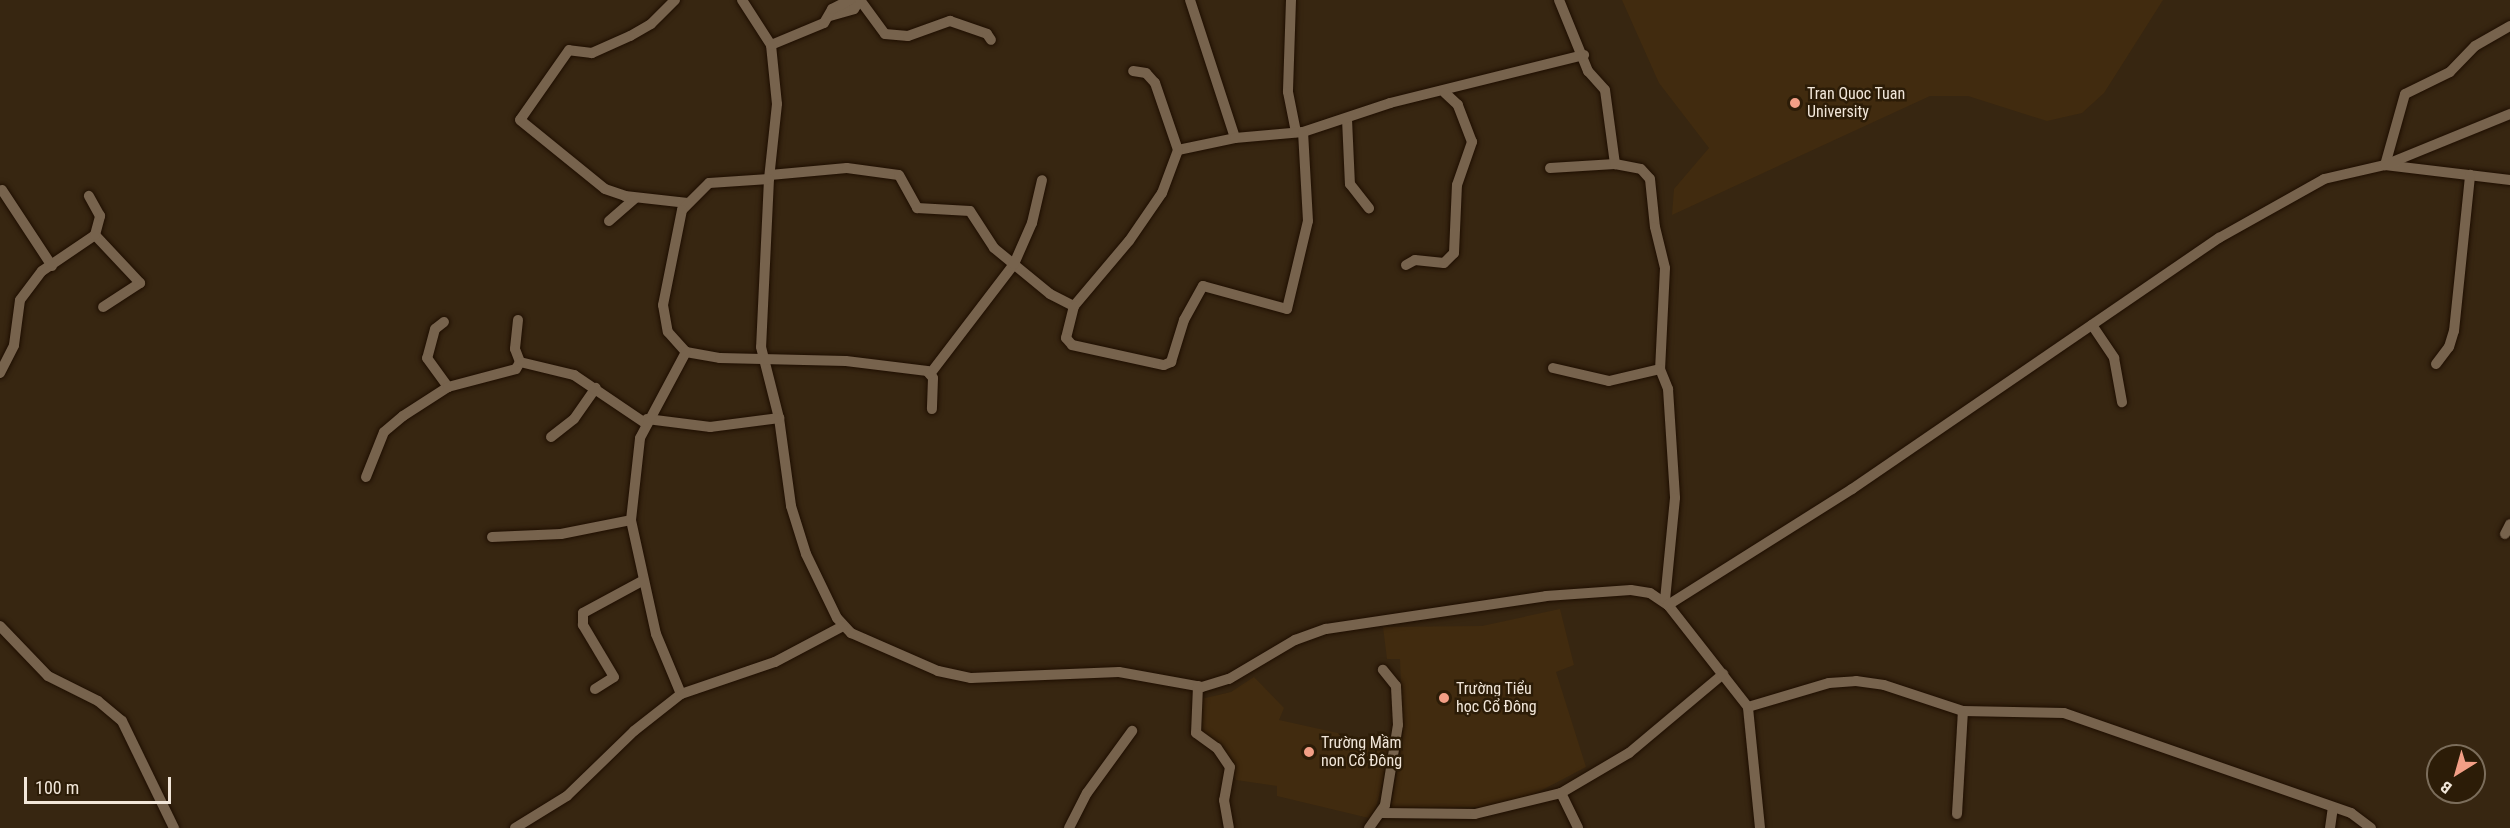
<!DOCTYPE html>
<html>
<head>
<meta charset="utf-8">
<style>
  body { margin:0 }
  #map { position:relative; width:2510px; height:828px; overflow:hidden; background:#372611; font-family:"Roboto Condensed",sans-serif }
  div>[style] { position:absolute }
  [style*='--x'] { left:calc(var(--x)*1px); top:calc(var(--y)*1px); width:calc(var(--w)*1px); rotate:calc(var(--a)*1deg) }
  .built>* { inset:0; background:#412b0f }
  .roads { filter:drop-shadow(0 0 2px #1e0e00) drop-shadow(0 0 2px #1e0e00) }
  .minor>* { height:10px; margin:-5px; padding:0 5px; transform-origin:5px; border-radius:5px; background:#77634d }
  .dots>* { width:16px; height:16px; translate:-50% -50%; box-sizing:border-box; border:3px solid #2c1c07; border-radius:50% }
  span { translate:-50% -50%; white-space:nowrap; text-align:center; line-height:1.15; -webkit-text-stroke:5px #2c1c07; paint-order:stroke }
  .poi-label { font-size:16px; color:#f1e6d9 }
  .left { translate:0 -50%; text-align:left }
  .north { position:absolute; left:2426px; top:744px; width:60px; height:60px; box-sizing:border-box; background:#2c1c07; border:2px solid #7b6d5b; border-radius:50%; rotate:217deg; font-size:16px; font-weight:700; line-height:24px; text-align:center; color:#f1e6d9 }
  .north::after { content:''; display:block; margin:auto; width:21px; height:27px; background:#f39f86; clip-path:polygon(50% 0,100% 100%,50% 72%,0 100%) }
  .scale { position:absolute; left:24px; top:777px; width:147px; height:27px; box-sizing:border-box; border:3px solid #f1e6d9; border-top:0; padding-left:8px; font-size:18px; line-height:21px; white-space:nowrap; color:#f1e6d9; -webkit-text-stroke:4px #2c1c07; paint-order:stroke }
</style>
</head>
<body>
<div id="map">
  <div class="built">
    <div style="clip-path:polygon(1622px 0,2163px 0,2104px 93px,2082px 113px,2047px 121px,1968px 96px,1930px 96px,1672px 215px,1674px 189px,1709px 148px,1659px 83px)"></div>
    <div style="clip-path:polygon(1560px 609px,1574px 665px,1556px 672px,1586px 767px,1525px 799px,1491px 807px,1391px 808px,1403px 736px,1400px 659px,1387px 659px,1383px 627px,1482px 626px)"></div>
    <div style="clip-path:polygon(1254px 677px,1284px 708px,1279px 720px,1392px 745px,1373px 819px,1277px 796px,1277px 786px,1236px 780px,1223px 746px,1201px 736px,1201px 699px,1231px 692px)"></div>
  </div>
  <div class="roads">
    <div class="minor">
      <div style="--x:675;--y:0;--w:34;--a:135"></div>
      <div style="--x:651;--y:24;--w:24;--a:150"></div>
      <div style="--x:630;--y:36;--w:42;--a:155.9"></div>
      <div style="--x:592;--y:53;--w:23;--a:-173"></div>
      <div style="--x:569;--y:50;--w:85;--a:125"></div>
      <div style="--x:520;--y:120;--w:109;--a:39.1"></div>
      <div style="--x:605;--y:189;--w:21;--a:19"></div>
      <div style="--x:625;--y:196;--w:63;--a:6.3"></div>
      <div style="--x:742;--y:0;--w:54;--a:57.2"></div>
      <div style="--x:771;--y:45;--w:59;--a:84.2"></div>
      <div style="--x:777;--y:104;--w:75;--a:96.1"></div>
      <div style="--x:769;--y:179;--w:168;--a:92.7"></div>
      <div style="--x:761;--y:347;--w:73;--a:75.8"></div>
      <div style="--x:779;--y:418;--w:89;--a:82.2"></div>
      <div style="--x:791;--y:506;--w:50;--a:72.6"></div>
      <div style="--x:806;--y:554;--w:71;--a:64.2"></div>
      <div style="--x:837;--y:618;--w:21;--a:47"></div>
      <div style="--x:851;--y:633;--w:95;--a:23.6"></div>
      <div style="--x:938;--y:671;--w:34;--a:12"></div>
      <div style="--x:971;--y:678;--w:148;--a:-2.3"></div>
      <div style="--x:1119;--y:672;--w:84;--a:10.2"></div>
      <div style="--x:1202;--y:687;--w:28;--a:-17"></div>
      <div style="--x:1229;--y:679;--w:77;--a:-30.6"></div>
      <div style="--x:1295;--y:640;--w:33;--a:-20"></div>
      <div style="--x:1326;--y:629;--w:222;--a:-8.5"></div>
      <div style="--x:1546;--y:596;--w:85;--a:-4"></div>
      <div style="--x:1631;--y:590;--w:19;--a:9"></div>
      <div style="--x:1650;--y:593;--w:22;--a:34"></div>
      <div style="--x:1190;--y:0;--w:145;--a:71.9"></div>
      <div style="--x:1291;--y:0;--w:92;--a:91.9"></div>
      <div style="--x:1288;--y:92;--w:41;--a:78.7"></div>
      <div style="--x:1559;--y:0;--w:77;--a:67.8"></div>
      <div style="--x:1588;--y:71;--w:25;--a:48"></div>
      <div style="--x:1605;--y:90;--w:75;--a:82.3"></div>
      <div style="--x:830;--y:16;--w:25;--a:-16"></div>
      <div style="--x:854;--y:9;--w:11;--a:-56"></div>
      <div style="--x:860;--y:0;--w:42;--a:53.7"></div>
      <div style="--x:885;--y:34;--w:23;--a:5"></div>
      <div style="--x:908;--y:36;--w:45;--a:-19.7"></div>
      <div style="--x:950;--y:21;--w:39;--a:19"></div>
      <div style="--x:987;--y:34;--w:7;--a:56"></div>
      <div style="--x:2510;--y:26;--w:40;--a:150.3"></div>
      <div style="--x:2475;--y:46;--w:36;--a:134"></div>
      <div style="--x:2450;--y:72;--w:50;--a:153.9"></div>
      <div style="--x:2405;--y:94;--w:74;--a:105.7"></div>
      <div style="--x:2385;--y:165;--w:126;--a:6.8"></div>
      <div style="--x:771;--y:45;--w:57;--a:-22.5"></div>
      <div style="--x:824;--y:23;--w:16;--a:-60"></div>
      <div style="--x:832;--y:9;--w:20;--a:-27"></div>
      <div style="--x:1347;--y:119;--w:65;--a:87.4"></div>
      <div style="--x:1350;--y:184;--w:31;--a:52"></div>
      <div style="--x:1178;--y:150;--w:58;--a:-11.9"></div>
      <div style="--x:1235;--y:138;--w:68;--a:-5"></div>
      <div style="--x:1303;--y:132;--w:92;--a:-18.4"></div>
      <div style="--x:1390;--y:103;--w:200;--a:-13.9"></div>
      <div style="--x:1550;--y:168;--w:65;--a:-3.5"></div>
      <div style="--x:1615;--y:164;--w:26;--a:11"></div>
      <div style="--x:1641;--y:169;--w:13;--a:48"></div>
      <div style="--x:1650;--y:179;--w:48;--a:84.1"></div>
      <div style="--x:1655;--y:227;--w:42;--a:76.3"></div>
      <div style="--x:1665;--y:268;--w:101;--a:92.8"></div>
      <div style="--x:1660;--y:369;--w:22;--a:68"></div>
      <div style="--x:1668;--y:389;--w:109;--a:86.3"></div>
      <div style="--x:1675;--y:498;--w:102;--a:95.6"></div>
      <div style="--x:770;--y:175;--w:77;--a:-5.2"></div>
      <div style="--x:847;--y:168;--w:52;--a:7.7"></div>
      <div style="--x:899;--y:175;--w:38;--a:61"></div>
      <div style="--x:917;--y:208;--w:53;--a:3.2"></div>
      <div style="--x:970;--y:211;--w:44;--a:57"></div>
      <div style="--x:994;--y:248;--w:72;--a:39.4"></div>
      <div style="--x:1050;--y:294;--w:27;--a:27"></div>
      <div style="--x:1074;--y:306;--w:85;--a:-49.8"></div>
      <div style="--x:1129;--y:241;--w:58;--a:-55.5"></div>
      <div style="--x:1162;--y:193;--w:46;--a:-69.6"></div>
      <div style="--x:1178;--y:150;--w:71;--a:-108.9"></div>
      <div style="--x:1155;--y:83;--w:13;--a:-132"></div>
      <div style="--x:1146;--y:73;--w:13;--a:-171"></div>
      <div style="--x:769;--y:179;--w:60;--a:176.2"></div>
      <div style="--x:709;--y:183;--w:38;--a:135"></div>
      <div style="--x:682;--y:210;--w:97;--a:101.3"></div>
      <div style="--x:663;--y:305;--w:27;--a:80"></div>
      <div style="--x:668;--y:332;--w:27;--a:48"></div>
      <div style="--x:686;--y:352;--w:35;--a:10"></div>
      <div style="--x:720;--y:358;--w:126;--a:1.4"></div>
      <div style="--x:846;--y:361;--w:82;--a:7"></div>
      <div style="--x:927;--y:371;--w:9;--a:49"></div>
      <div style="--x:933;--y:378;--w:31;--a:92"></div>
      <div style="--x:2;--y:190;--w:91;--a:56.7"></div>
      <div style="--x:609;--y:221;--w:35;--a:-41"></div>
      <div style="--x:95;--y:235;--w:66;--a:46.8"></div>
      <div style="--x:140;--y:283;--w:44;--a:147"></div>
      <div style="--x:1406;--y:265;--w:10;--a:-29"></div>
      <div style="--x:1415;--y:260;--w:29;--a:6"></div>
      <div style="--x:1444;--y:263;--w:14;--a:-45"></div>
      <div style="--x:1454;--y:253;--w:68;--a:-87.5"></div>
      <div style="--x:1457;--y:185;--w:46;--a:-70.8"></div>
      <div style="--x:1472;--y:142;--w:40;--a:-111"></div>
      <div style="--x:1458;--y:105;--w:18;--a:-137"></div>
      <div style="--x:1074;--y:306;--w:33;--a:104"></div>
      <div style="--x:1066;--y:338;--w:9;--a:49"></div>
      <div style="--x:1072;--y:345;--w:94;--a:12.3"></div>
      <div style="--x:1164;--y:365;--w:8;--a:-23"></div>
      <div style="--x:1171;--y:362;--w:44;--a:-72.8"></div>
      <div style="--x:1184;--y:320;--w:39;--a:-61"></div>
      <div style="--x:1203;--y:286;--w:87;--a:15.3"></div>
      <div style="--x:1287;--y:309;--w:90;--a:-76.6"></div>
      <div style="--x:1308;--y:221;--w:89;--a:-93.2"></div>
      <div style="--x:518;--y:320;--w:29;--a:96"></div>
      <div style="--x:515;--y:349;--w:14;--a:69"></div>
      <div style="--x:444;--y:322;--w:11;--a:142"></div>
      <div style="--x:435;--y:329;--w:30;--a:105"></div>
      <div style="--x:427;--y:358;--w:36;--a:54"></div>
      <div style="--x:2092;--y:325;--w:40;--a:56"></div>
      <div style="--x:2114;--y:358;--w:45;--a:79.7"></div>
      <div style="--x:2436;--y:364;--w:21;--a:-53"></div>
      <div style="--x:2449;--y:347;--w:17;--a:-73"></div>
      <div style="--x:2454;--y:331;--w:157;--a:-84.1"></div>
      <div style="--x:1553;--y:368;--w:57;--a:13.1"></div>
      <div style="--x:1609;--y:381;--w:52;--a:-13.2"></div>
      <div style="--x:0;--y:373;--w:31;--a:-63"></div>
      <div style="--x:14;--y:345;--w:45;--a:-82.4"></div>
      <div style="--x:20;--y:300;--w:36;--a:-53"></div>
      <div style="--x:42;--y:271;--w:64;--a:-34.2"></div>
      <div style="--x:95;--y:235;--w:20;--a:-75"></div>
      <div style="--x:100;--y:216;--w:23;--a:-119"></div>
      <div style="--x:930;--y:374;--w:138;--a:-52.6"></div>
      <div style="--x:1014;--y:264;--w:45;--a:-66.3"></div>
      <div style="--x:1032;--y:223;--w:44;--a:-76.9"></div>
      <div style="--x:647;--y:419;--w:64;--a:7.2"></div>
      <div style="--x:710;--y:427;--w:70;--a:-7.4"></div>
      <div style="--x:551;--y:437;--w:29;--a:-38"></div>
      <div style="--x:574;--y:419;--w:38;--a:-55"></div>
      <div style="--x:366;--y:477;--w:48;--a:-68.2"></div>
      <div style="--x:384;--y:432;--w:25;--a:-40"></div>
      <div style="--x:403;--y:416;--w:54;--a:-32.8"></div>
      <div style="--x:448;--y:387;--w:70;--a:-14.8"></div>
      <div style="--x:516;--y:369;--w:8;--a:-60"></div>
      <div style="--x:520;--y:362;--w:56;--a:13.5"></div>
      <div style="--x:574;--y:375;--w:86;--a:34.1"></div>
      <div style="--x:2505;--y:534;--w:11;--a:-63"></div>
      <div style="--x:492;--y:537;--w:69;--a:-2.5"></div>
      <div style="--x:561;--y:534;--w:71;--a:-11.3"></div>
      <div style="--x:0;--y:626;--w:69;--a:46.2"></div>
      <div style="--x:48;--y:676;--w:56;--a:26.6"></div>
      <div style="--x:98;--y:701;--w:31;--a:40"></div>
      <div style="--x:122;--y:721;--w:119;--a:64.1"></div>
      <div style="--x:1198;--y:686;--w:47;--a:92.4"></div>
      <div style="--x:1196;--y:733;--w:26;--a:36"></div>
      <div style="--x:1217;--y:748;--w:23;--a:56"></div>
      <div style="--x:1230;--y:767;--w:34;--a:100"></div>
      <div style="--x:1224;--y:800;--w:28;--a:80"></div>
      <div style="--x:595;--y:689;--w:22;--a:-32"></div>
      <div style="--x:614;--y:677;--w:61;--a:-120.8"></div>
      <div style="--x:583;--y:625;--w:12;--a:-90"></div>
      <div style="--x:583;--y:613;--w:67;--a:-28.5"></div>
      <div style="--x:681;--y:694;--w:65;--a:-112.6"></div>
      <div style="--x:656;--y:634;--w:117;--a:-102.4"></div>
      <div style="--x:631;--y:520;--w:82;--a:-83.7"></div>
      <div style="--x:640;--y:438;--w:98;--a:-61.9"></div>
      <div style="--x:1748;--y:707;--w:84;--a:-16.5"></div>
      <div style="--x:1829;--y:683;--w:27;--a:-4"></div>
      <div style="--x:1856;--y:681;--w:28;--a:8"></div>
      <div style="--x:1884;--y:685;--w:83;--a:18.2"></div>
      <div style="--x:1963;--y:711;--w:101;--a:1.1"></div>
      <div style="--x:2064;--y:713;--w:304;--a:19.2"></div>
      <div style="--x:2351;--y:813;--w:25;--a:37"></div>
      <div style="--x:1561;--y:793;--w:39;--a:64"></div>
      <div style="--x:1382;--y:813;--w:93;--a:0.6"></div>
      <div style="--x:1475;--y:814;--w:89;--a:-13.7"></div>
      <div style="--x:1561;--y:793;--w:79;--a:-30.5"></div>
      <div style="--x:1629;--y:753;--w:123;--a:-40"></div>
      <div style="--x:1957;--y:814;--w:103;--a:-86.7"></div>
      <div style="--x:515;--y:828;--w:61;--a:-31.6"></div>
      <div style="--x:567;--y:796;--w:93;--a:-44.1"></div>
      <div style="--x:634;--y:731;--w:60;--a:-38.2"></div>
      <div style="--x:681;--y:694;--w:99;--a:-18.8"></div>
      <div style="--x:775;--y:662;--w:77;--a:-27.9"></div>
      <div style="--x:1069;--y:828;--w:39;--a:-63"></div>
      <div style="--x:1087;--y:793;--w:77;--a:-54"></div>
      <div style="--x:1369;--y:828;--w:28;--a:-55"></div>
      <div style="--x:1385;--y:805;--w:81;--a:-80.8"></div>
      <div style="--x:1398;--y:725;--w:39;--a:-93"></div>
      <div style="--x:1396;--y:686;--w:21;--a:-129"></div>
      <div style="--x:1760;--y:828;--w:122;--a:-95.7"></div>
      <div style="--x:1748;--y:707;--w:130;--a:-128.1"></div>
      <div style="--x:1668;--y:605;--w:218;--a:-32.2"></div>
      <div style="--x:1852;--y:489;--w:445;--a:-34.4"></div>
      <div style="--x:2219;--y:238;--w:120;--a:-29.3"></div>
      <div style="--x:2324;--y:179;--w:63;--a:-12.9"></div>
      <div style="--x:2385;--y:165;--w:135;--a:-22.2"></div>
      <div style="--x:2330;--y:828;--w:21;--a:-82"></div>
    </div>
  </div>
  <div class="dots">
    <div style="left:1795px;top:103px;background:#f39f86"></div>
    <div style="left:1444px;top:698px;background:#f39f86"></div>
    <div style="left:1309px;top:752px;background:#f39f86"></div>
  </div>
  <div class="poi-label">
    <span class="left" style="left:1807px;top:103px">Tran Quoc Tuan<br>University</span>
    <span class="left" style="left:1456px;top:698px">Trường Tiểu<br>học Cổ Đông</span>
    <span class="left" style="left:1321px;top:752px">Trường Mầm<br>non Cổ Đông</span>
  </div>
  <div class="north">B</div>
  <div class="scale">100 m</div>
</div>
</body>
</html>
